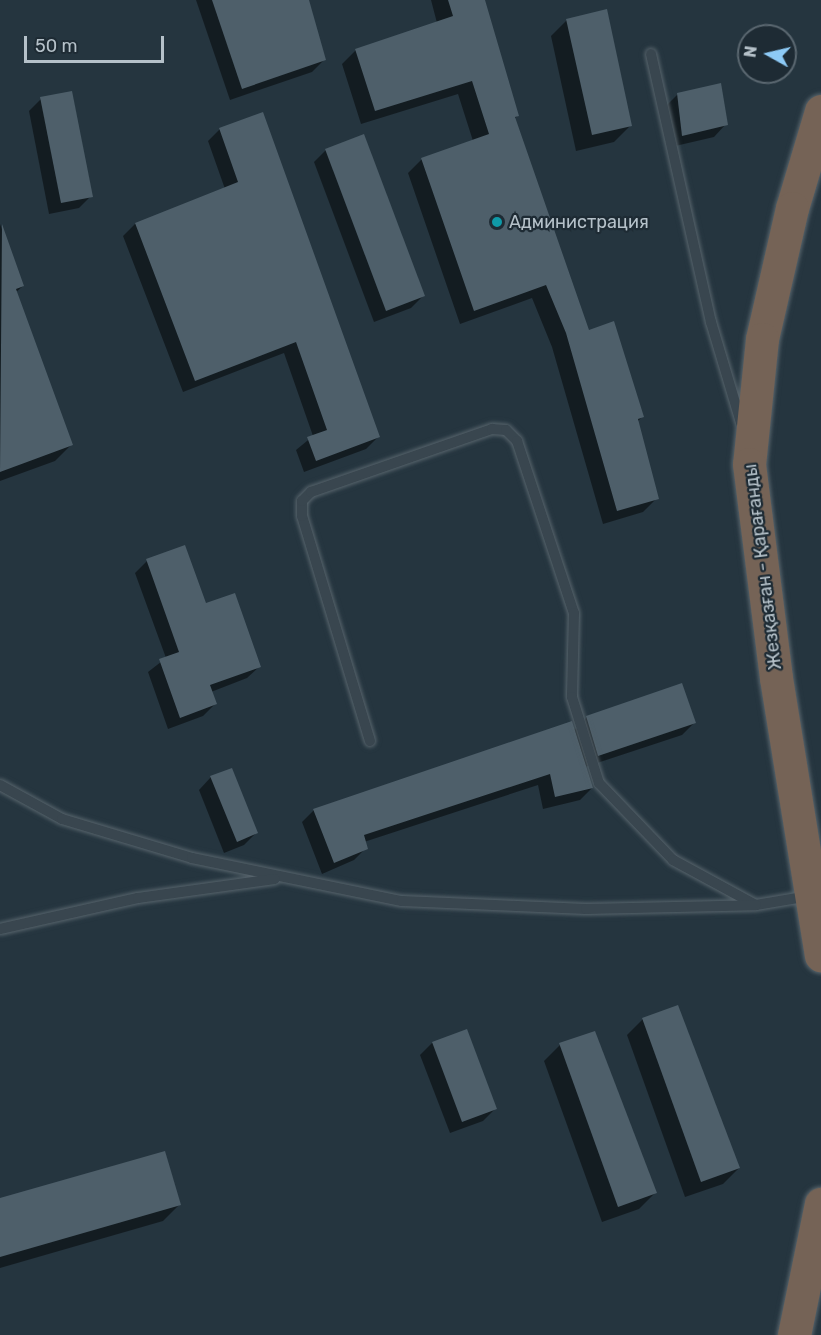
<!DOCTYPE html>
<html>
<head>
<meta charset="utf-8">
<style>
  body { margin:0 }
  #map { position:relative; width:821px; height:1335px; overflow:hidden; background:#25353f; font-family:Rubik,sans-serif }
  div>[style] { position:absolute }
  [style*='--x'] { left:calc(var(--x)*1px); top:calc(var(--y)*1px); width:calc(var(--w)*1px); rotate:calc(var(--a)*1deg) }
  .shadow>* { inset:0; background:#0007 }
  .building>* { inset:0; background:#4e5f6a }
  .roads { filter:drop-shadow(0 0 2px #57646c) drop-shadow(0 0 2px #57646c) }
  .lane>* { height:10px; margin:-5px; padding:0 5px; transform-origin:5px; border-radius:5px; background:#39464f }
  .highway>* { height:33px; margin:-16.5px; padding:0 16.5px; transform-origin:16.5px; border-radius:16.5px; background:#756356 }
  .dots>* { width:16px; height:16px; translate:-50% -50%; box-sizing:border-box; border:3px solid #1e2b34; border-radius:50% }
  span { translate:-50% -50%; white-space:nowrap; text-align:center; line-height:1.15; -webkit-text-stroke:4.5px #1e2b34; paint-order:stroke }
  .poi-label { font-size:18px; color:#b5c1c9 }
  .left { translate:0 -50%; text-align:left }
  .street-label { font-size:18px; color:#b5c1c9 }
  .north { position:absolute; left:737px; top:24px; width:60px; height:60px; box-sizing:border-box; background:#1e2b34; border:2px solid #5a6770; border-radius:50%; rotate:278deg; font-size:16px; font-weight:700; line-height:24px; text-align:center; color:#b5c1c9 }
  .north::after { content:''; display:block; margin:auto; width:21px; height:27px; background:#8dcaf6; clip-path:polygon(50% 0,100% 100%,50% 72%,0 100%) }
  .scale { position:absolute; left:24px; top:36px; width:140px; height:27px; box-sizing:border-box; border:3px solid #b5c1c9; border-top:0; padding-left:8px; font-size:18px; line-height:21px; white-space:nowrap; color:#b5c1c9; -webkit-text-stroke:4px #1e2b34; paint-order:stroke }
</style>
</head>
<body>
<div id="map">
  <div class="shadow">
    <div style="clip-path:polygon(196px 0,307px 0,324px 60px,312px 72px,230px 100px)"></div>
    <div style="clip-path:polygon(431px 0,484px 0,517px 116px,514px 119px,588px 331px,642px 417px,637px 422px,657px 498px,643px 512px,603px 524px,552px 347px,532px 298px,460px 324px,408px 173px,421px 160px,473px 141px,458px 94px,361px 124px,342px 64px,356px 50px,437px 23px)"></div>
    <div style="clip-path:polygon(567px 20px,630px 126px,614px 142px,576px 151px,551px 36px)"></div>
    <div style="clip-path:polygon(677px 95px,726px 124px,714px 137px,671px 147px,665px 107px)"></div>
    <div style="clip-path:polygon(41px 99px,91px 196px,79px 208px,49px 214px,29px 111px)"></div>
    <div style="clip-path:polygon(220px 129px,378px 437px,366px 449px,304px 472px,296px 450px,313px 436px,284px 353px,183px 392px,123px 236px,135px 224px,225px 189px,208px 141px)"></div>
    <div style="clip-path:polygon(326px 150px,423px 296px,411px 308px,374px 322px,314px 162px)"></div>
    <div style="clip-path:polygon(0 224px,23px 286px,15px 293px,71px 445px,55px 461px,0 481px)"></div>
    <div style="clip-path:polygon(147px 561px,260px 666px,247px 678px,211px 692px,215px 704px,203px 716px,168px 729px,148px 672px,166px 658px,135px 573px)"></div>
    <div style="clip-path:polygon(587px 717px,694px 723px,682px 735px,585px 767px,592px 788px,580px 800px,543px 809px,538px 785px,364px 842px,366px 848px,354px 860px,322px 874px,302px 822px,314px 810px,573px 731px)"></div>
    <div style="clip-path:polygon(211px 777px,256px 833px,244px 845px,224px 853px,199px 790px)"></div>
    <div style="clip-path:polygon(643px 1019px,739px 1168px,723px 1184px,685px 1197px,627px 1035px)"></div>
    <div style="clip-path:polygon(466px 1031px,495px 1109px,483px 1121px,450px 1133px,420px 1055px,432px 1043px)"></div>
    <div style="clip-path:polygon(560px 1045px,655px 1193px,639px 1209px,602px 1222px,544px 1061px)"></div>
    <div style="clip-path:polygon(0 1200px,179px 1205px,163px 1221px,0 1268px)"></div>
  </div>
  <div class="building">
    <div style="clip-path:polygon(212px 0,309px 0,326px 60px,242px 89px)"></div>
    <div style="clip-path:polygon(448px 0,485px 0,519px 116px,515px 117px,589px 330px,614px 321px,644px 417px,638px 419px,659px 499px,617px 511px,566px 333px,546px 285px,474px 311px,421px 158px,489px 134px,472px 81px,375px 111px,355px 49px,453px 16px)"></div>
    <div style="clip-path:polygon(607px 9px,632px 126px,592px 135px,566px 19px)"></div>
    <div style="clip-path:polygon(721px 83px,728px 125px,682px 136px,677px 93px)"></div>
    <div style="clip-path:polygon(72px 91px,93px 197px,61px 203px,40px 97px)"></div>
    <div style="clip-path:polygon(263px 112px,380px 437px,316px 461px,307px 437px,327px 430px,296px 342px,195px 381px,135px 223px,238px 182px,219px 128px)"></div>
    <div style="clip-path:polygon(364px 134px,425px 296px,386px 311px,325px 149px)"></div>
    <div style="clip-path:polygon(2px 224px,24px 286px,16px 289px,73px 445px,0 472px)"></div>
    <div style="clip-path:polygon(185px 545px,206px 603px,235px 593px,261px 667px,210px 685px,217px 704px,180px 718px,159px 659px,179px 652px,146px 559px)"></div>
    <div style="clip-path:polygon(682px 683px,696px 723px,598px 756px,586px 716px)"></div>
    <div style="clip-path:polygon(572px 721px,593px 788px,555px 797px,550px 774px,364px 835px,368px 849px,334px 863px,313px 809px)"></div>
    <div style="clip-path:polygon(232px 768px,258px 833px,237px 842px,210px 776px)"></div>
    <div style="clip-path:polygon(678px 1005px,740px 1168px,701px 1182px,642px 1018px)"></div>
    <div style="clip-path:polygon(467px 1029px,497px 1109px,462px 1122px,432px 1042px)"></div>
    <div style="clip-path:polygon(595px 1031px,657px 1193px,618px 1207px,559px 1043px)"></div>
    <div style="clip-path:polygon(165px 1151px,181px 1205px,0 1257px,0 1198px)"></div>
  </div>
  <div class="roads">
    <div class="lane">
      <div style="--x:651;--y:54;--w:275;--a:77.4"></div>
      <div style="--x:711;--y:322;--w:109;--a:73.4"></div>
      <div style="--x:370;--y:741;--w:235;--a:-106.8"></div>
      <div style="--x:302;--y:516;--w:15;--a:-90"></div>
      <div style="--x:302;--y:501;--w:13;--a:-45"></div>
      <div style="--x:311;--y:492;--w:192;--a:-19.2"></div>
      <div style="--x:492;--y:429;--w:14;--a:4"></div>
      <div style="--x:506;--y:430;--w:16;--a:45"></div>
      <div style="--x:517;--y:441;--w:181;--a:71.7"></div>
      <div style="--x:574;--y:613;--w:84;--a:91.4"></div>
      <div style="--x:572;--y:697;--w:90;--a:72.6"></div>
      <div style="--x:599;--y:783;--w:107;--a:46.1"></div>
      <div style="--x:673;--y:860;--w:94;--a:28.5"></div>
      <div style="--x:756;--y:905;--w:54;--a:-9.6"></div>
      <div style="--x:0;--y:785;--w:71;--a:28.7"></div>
      <div style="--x:62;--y:819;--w:136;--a:16.7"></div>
      <div style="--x:192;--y:858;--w:214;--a:11.6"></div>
      <div style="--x:402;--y:901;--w:184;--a:2.5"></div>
      <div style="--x:586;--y:909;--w:170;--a:-1.3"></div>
      <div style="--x:0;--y:929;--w:141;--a:-12.7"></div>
      <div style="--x:138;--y:898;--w:138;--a:-7.9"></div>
    </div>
    <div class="highway">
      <div style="--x:821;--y:111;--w:101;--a:106.6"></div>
      <div style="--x:792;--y:208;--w:134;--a:102.9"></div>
      <div style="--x:762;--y:339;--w:126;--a:95.9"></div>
      <div style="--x:749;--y:464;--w:216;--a:82.8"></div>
      <div style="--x:776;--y:678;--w:281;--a:80.8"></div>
      <div style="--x:794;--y:1335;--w:134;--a:-78.4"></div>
    </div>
  </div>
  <div class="dots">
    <div style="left:497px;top:222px;background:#0f9aa8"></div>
  </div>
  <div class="poi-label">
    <span class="left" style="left:509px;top:222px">Администрация</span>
  </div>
  <div class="street-label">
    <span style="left:763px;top:567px;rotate:-97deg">Жезқазған - Қарағанды</span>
  </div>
  <div class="north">N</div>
  <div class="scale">50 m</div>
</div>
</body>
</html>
